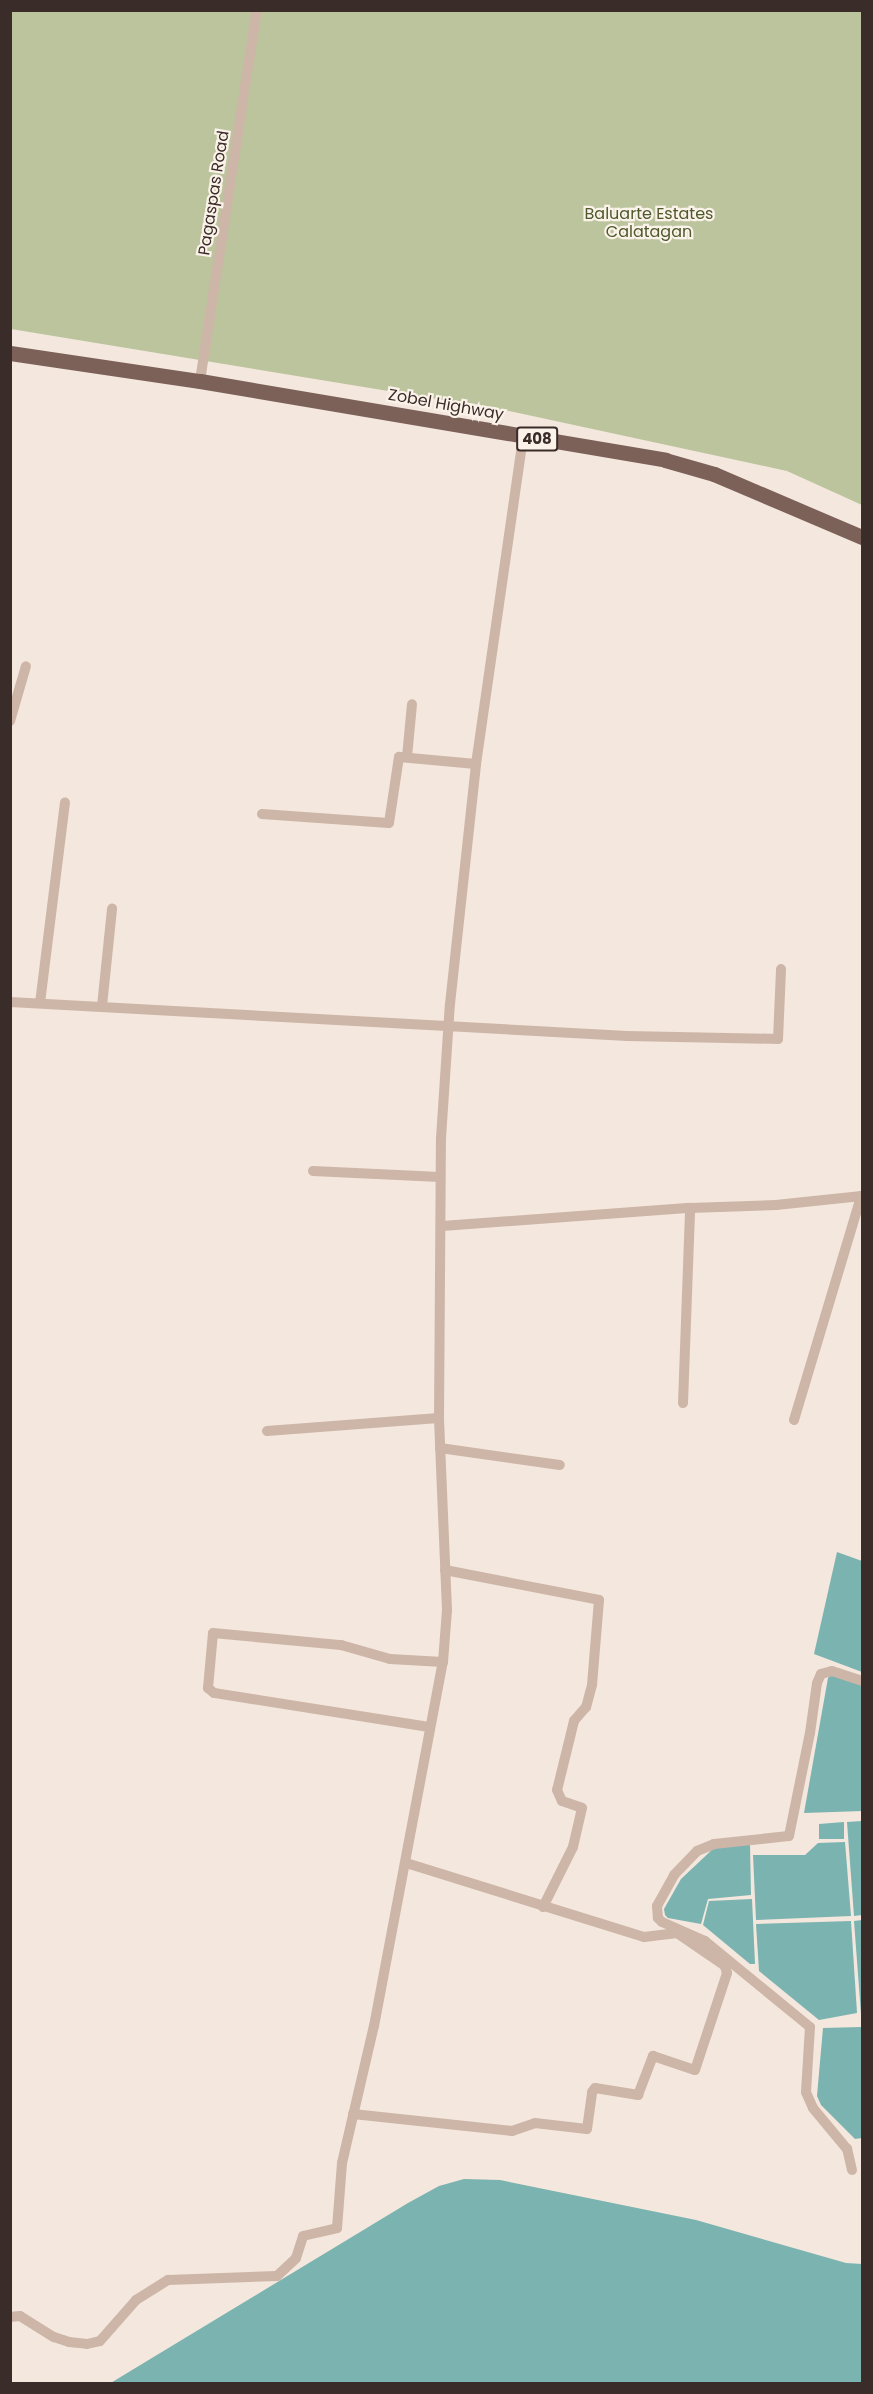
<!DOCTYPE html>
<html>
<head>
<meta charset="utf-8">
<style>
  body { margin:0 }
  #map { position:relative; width:873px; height:2394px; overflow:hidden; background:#f4e7dd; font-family:Poppins,sans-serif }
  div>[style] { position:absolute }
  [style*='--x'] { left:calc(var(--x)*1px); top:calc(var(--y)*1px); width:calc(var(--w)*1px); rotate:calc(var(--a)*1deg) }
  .green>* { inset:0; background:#bbc49c }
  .water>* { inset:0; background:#7ab3b0 }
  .minor>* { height:10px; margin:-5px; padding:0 5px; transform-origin:5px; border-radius:5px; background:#cdb6a8 }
  .primary>* { height:15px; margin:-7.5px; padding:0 7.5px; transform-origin:7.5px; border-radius:7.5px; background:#7c6159 }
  span { translate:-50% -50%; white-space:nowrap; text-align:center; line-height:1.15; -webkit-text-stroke:4.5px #fbf2ea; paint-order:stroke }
  .shield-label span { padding:2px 4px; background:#fbf2ea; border:2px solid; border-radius:4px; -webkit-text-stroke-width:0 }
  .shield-label { font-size:15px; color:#3a2c29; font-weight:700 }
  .street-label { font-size:16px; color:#3a2c29 }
  .park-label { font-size:16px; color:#4d5a2b }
  .frame { position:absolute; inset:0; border:12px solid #3a2c29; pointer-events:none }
</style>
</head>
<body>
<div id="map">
  <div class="green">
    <div style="clip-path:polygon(10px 11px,862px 11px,862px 505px,787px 471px,504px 410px,11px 329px)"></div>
  </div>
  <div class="water">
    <div style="clip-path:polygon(837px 1552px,862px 1561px,862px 1672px,814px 1654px)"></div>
    <div style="clip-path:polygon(832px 1674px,862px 1684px,862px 1811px,804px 1813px,828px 1678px)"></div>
    <div style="clip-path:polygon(862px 1821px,862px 1915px,854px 1916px,847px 1822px)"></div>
    <div style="clip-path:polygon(844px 1822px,844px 1839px,819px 1839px,819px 1824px)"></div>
    <div style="clip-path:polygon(845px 1842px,851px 1916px,756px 1920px,753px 1855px,805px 1855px,818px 1843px)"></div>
    <div style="clip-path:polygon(750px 1844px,751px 1895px,708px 1899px,701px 1924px,668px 1918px,665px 1915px,664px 1909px,681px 1879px,715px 1847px)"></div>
    <div style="clip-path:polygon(752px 1899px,755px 1964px,750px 1964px,703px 1925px,709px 1901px)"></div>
    <div style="clip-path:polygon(862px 1920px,862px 2014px,861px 2014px,854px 1921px)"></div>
    <div style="clip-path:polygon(851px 1921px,857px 2013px,819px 2020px,759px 1971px,756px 1924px)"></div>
    <div style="clip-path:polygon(862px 2027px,862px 2138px,855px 2139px,821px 2105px,817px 2096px,823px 2028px)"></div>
    <div style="clip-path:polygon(464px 2179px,500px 2180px,696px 2220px,846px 2263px,862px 2264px,862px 2383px,109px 2384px,408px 2203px,439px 2186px)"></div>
  </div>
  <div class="minor">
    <div style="--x:200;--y:381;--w:375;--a:-81.3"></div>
    <div style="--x:10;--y:721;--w:57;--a:-73.8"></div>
    <div style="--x:407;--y:757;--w:53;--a:-84.6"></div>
    <div style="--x:262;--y:814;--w:127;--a:4.1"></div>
    <div style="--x:389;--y:823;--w:67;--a:-81.4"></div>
    <div style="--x:399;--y:757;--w:77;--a:5.2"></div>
    <div style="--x:10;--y:1002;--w:618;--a:3.15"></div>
    <div style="--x:627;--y:1036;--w:151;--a:1.1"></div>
    <div style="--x:778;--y:1039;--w:70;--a:-87.5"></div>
    <div style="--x:40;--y:1003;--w:202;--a:-82.9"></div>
    <div style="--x:102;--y:1006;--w:98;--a:-84.1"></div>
    <div style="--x:313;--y:1171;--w:127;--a:2.7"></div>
    <div style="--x:442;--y:1226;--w:249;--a:-4.2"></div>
    <div style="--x:690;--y:1208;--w:86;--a:-2"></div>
    <div style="--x:776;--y:1205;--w:86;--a:-6"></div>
    <div style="--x:683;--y:1403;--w:195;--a:-87.9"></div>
    <div style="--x:794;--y:1420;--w:234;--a:-73.3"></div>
    <div style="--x:267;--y:1431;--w:172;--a:-4.3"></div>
    <div style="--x:440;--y:1448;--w:121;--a:8.1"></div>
    <div style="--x:445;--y:1570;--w:157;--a:11"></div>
    <div style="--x:599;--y:1600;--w:85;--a:94.7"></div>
    <div style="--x:592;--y:1685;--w:23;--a:105"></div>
    <div style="--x:586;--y:1707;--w:18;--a:131"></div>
    <div style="--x:574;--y:1721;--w:71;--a:103.8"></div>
    <div style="--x:557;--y:1790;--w:12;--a:66"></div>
    <div style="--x:562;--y:1801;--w:21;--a:19"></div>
    <div style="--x:582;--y:1808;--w:40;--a:103"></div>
    <div style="--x:573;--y:1847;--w:67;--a:116.6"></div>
    <div style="--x:429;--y:1727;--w:218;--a:-171"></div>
    <div style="--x:214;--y:1693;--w:8;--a:-140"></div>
    <div style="--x:208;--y:1688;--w:55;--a:-84.8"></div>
    <div style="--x:213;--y:1633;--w:129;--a:5.4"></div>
    <div style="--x:341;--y:1645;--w:51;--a:15.9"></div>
    <div style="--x:390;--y:1659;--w:53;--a:3.2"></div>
    <div style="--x:353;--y:2114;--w:160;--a:6.1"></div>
    <div style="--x:512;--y:2131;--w:24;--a:-19"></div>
    <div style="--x:535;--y:2123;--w:52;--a:6.6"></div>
    <div style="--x:587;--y:2129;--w:37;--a:-82"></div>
    <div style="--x:592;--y:2092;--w:5;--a:-53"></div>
    <div style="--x:595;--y:2088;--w:44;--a:9.2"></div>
    <div style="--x:638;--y:2095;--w:42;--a:-69"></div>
    <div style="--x:653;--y:2056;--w:44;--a:18.4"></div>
    <div style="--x:695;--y:2070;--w:102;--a:-71.7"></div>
    <div style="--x:727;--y:1973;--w:7;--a:-106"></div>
    <div style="--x:725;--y:1966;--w:58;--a:-145.5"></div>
    <div style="--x:677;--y:1933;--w:33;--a:173"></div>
    <div style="--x:644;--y:1937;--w:249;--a:-162.7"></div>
    <div style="--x:852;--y:2170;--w:22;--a:-103"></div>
    <div style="--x:847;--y:2149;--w:53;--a:-129.7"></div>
    <div style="--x:813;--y:2108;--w:17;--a:-114"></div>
    <div style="--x:806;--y:2092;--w:65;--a:-86.5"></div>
    <div style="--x:810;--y:2027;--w:136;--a:-140.7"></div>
    <div style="--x:705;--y:1941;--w:47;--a:-156.2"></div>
    <div style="--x:662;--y:1922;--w:6;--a:-135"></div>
    <div style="--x:658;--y:1918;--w:12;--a:-95"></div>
    <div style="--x:657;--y:1906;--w:35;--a:-61"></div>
    <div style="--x:674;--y:1875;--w:33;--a:-46"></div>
    <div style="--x:697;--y:1851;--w:18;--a:-22"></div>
    <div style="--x:714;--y:1844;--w:75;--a:-6.1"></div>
    <div style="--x:789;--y:1836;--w:105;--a:-78.5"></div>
    <div style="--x:810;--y:1733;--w:50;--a:-82"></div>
    <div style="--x:817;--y:1683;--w:10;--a:-66"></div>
    <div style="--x:821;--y:1674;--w:11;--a:-15"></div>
    <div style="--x:832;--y:1671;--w:32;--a:18"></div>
    <div style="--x:10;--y:2317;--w:10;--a:-6"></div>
    <div style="--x:20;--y:2316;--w:40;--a:32"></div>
    <div style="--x:54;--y:2337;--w:16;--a:18"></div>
    <div style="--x:69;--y:2342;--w:18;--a:6"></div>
    <div style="--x:87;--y:2344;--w:13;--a:-13"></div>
    <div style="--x:100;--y:2341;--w:55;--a:-48.7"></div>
    <div style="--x:136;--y:2300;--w:38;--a:-32"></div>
    <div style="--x:168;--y:2280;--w:109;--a:-2.1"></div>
    <div style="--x:277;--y:2276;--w:26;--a:-43"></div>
    <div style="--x:296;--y:2258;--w:23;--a:-72"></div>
    <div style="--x:303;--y:2236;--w:35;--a:-13"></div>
    <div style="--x:337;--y:2228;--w:65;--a:-85.6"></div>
    <div style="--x:342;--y:2163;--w:141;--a:-76.9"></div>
    <div style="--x:374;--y:2026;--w:370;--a:-79.3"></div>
    <div style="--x:443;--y:1662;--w:52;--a:-85.6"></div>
    <div style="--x:447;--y:1610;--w:192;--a:-92.4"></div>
    <div style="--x:439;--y:1418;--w:280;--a:-89.6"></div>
    <div style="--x:441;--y:1138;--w:134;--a:-86.2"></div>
    <div style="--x:450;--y:1004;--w:241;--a:-83.8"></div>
    <div style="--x:476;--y:764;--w:330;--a:-81.8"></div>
  </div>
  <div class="primary">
    <div style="--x:10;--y:353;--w:192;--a:8.4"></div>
    <div style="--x:200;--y:381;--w:472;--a:9.6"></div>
    <div style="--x:665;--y:460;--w:51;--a:15.9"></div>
    <div style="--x:714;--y:474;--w:161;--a:23.1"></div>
  </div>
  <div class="shield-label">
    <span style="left:537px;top:439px">408</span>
  </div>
  <div class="street-label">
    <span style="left:214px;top:193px;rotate:-81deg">Pagaspas Road</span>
    <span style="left:446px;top:405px;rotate:10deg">Zobel Highway</span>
  </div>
  <div class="park-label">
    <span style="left:649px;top:223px">Baluarte Estates<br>Calatagan</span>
  </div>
  <div class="frame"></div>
</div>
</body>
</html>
